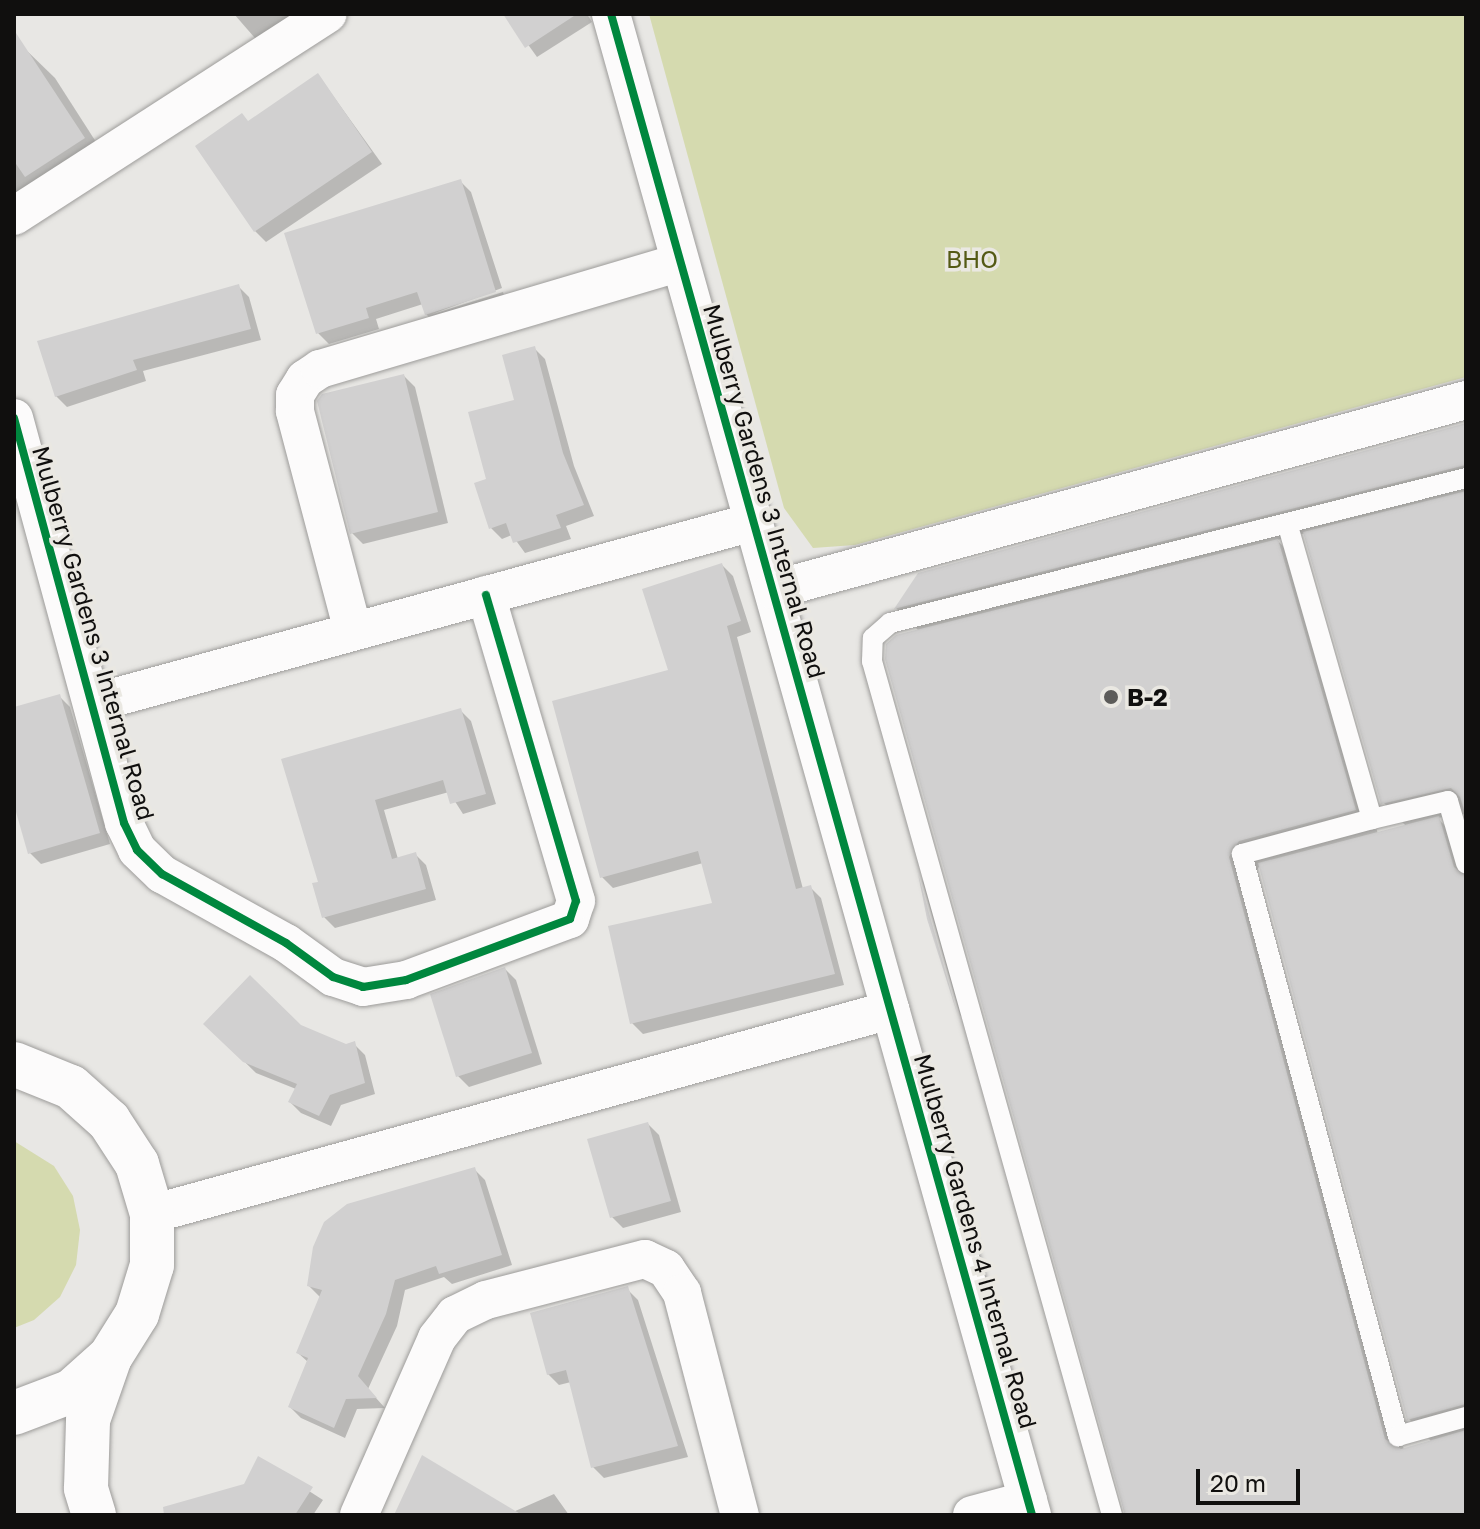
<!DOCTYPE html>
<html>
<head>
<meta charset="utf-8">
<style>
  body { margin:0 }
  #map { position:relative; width:1480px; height:1529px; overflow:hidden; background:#e8e7e4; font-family:"Golos Text",sans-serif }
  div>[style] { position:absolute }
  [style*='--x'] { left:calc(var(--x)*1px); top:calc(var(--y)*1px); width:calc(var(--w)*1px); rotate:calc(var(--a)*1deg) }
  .green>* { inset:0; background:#d5daaf }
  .shadow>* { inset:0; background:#0003 }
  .building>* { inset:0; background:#d1d0d0 }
  .roads { filter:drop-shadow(0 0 2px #9d9c9a) drop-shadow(0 0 2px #9d9c9a) }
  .lane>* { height:20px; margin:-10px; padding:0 10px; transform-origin:10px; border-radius:10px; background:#fcfbfb }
  .street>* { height:38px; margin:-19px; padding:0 19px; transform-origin:19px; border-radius:19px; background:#fcfbfb }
  .secondary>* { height:44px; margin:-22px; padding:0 22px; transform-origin:22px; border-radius:22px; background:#fcfbfb }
  .cycleway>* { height:8px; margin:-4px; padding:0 4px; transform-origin:4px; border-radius:4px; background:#00873e }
  .dots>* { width:22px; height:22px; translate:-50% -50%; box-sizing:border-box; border:4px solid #eae8e2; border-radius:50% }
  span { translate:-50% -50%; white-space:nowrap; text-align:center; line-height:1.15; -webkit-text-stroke:7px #eae8e2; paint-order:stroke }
  .park-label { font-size:24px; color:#545a14 }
  .street-label { font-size:24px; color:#100f0e }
  .poi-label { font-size:24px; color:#100f0e; font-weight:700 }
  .left { translate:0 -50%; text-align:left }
  .frame { position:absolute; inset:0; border:16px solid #100f0e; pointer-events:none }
  .scale { position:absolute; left:1196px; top:1469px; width:104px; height:36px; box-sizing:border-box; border:4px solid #100f0e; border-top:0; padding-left:10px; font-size:24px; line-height:28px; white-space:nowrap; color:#100f0e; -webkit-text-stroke:6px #eae8e2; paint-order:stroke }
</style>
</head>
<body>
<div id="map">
  <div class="green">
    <div style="clip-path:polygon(649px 14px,1466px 14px,1466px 377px,855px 545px,813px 548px,784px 508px)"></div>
    <div style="clip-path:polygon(14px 1141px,54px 1166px,73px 1196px,80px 1230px,76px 1265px,60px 1297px,34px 1320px,14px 1328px)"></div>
  </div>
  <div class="shadow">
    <div style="clip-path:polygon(234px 14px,298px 14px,261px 45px)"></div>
    <div style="clip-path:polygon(506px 14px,587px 14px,592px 22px,537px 57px)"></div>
    <div style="clip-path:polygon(23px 47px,55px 78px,114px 170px,14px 236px,14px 53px)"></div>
    <div style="clip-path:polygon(318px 75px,382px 164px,266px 242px,255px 231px)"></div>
    <div style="clip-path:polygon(460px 181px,471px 192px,502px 288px,430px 315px,503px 292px,506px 303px,437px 325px,426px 314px,423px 304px,376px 319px,379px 329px,329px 344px,318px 333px)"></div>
    <div style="clip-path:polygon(238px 286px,249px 297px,261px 340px,143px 371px,146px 381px,67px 407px,56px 396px)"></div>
    <div style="clip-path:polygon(534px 348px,545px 359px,574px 466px,594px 516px,566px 526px,571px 539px,525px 553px,512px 535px,502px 539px,491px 528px,488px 480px)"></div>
    <div style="clip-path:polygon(404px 376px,415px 387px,448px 523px,363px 544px,352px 533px)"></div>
    <div style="clip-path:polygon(evenodd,1466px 425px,1466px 814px,1437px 818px,1461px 841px,1466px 857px,1466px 1515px,1125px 1515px,919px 631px,896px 608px,1466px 425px,1306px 533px,1383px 802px,1407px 827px,1378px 834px,1300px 564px,1277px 540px,1306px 533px,1466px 425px,1260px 865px,1409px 1419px,1432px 1442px,1404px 1450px,1251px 881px,1260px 865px)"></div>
    <div style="clip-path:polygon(722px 565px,733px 576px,751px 632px,737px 637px,803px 889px,810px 887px,821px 898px,844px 985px,643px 1034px,632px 1023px,714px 905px,703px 863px,613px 888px,602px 877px,671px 671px)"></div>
    <div style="clip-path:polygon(59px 696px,70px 707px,110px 844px,41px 864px,30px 853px,14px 798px,14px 709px)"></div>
    <div style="clip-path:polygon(460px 710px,471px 721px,496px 804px,463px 814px,449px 792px,384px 810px,398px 859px,415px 854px,426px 865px,436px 900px,335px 928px,324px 917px,320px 883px,284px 761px)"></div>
    <div style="clip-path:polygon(922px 880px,940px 898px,978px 1033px,960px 1015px)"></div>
    <div style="clip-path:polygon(505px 969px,516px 980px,542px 1064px,469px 1087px,458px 1076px)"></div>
    <div style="clip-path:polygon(206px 1024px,300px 1026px,346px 1046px,354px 1044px,365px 1055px,375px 1094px,341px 1105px,331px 1126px,301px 1113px,290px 1102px,296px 1089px,256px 1073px)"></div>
    <div style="clip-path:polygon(648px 1124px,659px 1135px,681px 1212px,623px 1228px,612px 1217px)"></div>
    <div style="clip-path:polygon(474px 1169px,485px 1180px,512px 1265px,452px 1284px,444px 1277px,405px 1290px,397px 1326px,368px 1389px,385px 1408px,357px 1409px,345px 1438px,301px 1418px,290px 1407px,308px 1362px,298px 1353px,321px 1298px,309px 1286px)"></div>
    <div style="clip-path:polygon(627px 1289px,638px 1300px,688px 1457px,604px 1478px,593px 1467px,571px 1382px,559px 1385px,548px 1374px)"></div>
    <div style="clip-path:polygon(259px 1459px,323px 1500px,313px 1515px,208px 1515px,245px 1486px)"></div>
    <div style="clip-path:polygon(554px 1494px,569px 1515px,396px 1515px,513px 1512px)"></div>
  </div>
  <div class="building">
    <div style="clip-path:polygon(503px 14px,577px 14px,525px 48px)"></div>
    <div style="clip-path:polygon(14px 30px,85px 138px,25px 177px,14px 161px)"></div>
    <div style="clip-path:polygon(318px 73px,372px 152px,254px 232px,195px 146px,242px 113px,248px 121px)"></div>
    <div style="clip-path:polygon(461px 179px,496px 292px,425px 315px,417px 292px,366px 308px,369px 318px,316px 334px,284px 233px)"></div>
    <div style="clip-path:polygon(239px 284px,251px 329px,133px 360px,137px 370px,55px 397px,37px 341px)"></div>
    <div style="clip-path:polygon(535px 346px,563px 453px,584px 505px,556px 515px,561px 528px,513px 543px,506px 523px,489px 529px,474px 483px,486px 479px,468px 412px,514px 400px,502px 355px)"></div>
    <div style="clip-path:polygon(404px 374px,438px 512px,350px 534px,317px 401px,322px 394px)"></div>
    <div style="clip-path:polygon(1466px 423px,1466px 465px,894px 609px,918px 573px)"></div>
    <div style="clip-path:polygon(1466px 491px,1466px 816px,1460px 797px,1451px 788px,1381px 804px,1303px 532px)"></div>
    <div style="clip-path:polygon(1278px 539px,1356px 810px,1239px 841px,1229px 857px,1385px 1439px,1401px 1449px,1466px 1430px,1466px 1515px,1125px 1515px,885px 659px,886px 644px,896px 635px)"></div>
    <div style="clip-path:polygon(722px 563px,741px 621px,727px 626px,796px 889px,811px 885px,835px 974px,630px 1024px,608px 926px,712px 903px,698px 851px,600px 878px,552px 701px,668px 670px,642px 589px)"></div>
    <div style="clip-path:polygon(60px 694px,100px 833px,28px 854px,14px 805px,14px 707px)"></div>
    <div style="clip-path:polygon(461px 708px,486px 794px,450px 804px,443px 780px,375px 800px,392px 859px,416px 852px,426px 889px,322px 918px,312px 883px,318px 882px,281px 759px)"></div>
    <div style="clip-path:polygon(1439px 816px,1454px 867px,1466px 876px,1466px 1404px,1407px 1420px,1258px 863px)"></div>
    <div style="clip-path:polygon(918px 874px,958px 1016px,927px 919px)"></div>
    <div style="clip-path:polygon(505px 967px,532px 1053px,456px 1077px,430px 994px)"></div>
    <div style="clip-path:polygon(250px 975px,301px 1025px,346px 1044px,355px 1041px,365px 1083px,330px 1095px,319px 1116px,288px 1102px,297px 1084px,243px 1062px,203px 1024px)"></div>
    <div style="clip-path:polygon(648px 1122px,671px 1201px,610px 1218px,587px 1139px)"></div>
    <div style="clip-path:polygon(475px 1167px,502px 1255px,439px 1274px,436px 1266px,395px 1280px,386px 1314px,358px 1376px,377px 1398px,346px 1399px,334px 1428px,288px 1407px,308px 1358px,296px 1353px,322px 1290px,307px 1286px,313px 1247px,324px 1222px,347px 1204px)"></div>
    <div style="clip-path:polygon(628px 1286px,678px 1446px,591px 1468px,566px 1370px,547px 1375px,530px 1313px)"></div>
    <div style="clip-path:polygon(422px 1455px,522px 1515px,394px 1515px)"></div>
    <div style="clip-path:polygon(258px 1456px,313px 1487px,295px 1515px,164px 1515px,163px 1507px,244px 1484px)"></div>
  </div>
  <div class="roads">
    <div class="lane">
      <div style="--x:1288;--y:526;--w:305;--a:74"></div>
      <div style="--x:1372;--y:819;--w:78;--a:-13.3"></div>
      <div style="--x:1448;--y:801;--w:65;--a:73.8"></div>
      <div style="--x:1372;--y:819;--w:135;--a:164.9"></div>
      <div style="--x:1242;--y:854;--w:603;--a:75"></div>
      <div style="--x:1398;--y:1436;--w:71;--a:-15.6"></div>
      <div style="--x:1112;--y:1515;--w:887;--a:-105.7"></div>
      <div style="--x:872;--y:661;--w:23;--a:-88"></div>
      <div style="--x:873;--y:638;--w:23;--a:-41"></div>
      <div style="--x:890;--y:623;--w:594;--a:-14.13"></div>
    </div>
    <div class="street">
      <div style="--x:611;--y:14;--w:1559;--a:74.33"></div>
      <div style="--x:14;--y:216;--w:373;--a:-32.8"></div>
      <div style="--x:14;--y:418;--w:420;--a:74.8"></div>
      <div style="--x:124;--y:823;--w:30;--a:64"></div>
      <div style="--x:137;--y:850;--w:35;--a:44"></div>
      <div style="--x:162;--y:874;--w:142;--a:29.1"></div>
      <div style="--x:286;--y:943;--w:58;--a:35.9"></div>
      <div style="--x:333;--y:977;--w:32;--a:18"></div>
      <div style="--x:363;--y:987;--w:44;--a:-9.2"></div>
      <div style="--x:406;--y:980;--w:175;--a:-20.4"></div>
      <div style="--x:570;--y:919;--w:19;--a:-72"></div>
      <div style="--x:576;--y:901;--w:319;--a:-106.4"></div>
      <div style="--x:773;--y:590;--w:719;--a:-15.33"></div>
      <div style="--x:353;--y:631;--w:228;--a:-104.8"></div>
      <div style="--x:295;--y:411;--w:16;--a:-90"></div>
      <div style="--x:295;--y:395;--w:19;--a:-58"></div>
      <div style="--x:305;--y:379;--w:18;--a:-34"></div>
      <div style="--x:320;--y:369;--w:374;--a:-16.5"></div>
      <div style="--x:94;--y:703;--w:683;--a:-15.36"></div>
      <div style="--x:152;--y:1214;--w:766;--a:-15.45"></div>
      <div style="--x:359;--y:1515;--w:193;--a:-66.2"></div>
      <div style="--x:437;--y:1338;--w:29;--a:-52"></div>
      <div style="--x:455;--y:1315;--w:34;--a:-26"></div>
      <div style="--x:486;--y:1300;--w:164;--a:-14.5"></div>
      <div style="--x:645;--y:1259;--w:23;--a:25"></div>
      <div style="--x:666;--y:1269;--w:29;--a:56"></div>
      <div style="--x:682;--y:1293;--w:229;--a:75.4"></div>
      <div style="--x:972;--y:1515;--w:58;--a:-15"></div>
    </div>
    <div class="secondary">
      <div style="--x:14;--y:1064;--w:61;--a:22"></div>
      <div style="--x:71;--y:1087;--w:51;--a:41.8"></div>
      <div style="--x:109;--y:1121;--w:51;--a:56.9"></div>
      <div style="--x:137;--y:1164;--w:52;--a:73.3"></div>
      <div style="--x:152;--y:1214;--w:51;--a:90"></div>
      <div style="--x:152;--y:1265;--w:51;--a:107"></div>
      <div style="--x:137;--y:1314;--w:51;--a:122.1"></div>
      <div style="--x:110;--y:1357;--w:51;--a:138.2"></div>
      <div style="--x:72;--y:1391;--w:62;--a:159.2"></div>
      <div style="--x:94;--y:1515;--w:28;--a:-107"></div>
      <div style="--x:86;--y:1488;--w:68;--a:-88.3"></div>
      <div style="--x:88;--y:1420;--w:64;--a:-70.7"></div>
    </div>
  </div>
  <div class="cycleway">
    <div style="--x:611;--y:14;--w:1559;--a:74.33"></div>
    <div style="--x:14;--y:418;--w:420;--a:74.8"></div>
    <div style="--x:124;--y:823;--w:30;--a:64"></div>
    <div style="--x:137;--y:850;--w:35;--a:44"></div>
    <div style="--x:162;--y:874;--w:142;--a:29.1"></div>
    <div style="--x:286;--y:943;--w:58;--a:35.9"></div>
    <div style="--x:333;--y:977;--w:32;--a:18"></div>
    <div style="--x:363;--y:987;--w:44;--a:-9.2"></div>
    <div style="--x:406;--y:980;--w:175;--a:-20.4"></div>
    <div style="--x:570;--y:919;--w:19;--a:-72"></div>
    <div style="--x:576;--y:901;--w:319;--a:-106.4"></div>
  </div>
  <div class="dots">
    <div style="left:1111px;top:697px;background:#5c5b59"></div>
  </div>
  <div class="park-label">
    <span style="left:972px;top:259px">BHO</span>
  </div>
  <div class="street-label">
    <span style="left:765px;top:491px;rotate:74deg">Mulberry Gardens 3 Internal Road</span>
    <span style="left:94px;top:633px;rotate:74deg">Mulberry Gardens 3 Internal Road</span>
    <span style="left:976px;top:1241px;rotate:74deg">Mulberry Gardens 4 Internal Road</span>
  </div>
  <div class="poi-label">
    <span class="left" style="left:1127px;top:697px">B-2</span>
  </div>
  <div class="frame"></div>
  <div class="scale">20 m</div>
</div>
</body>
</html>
